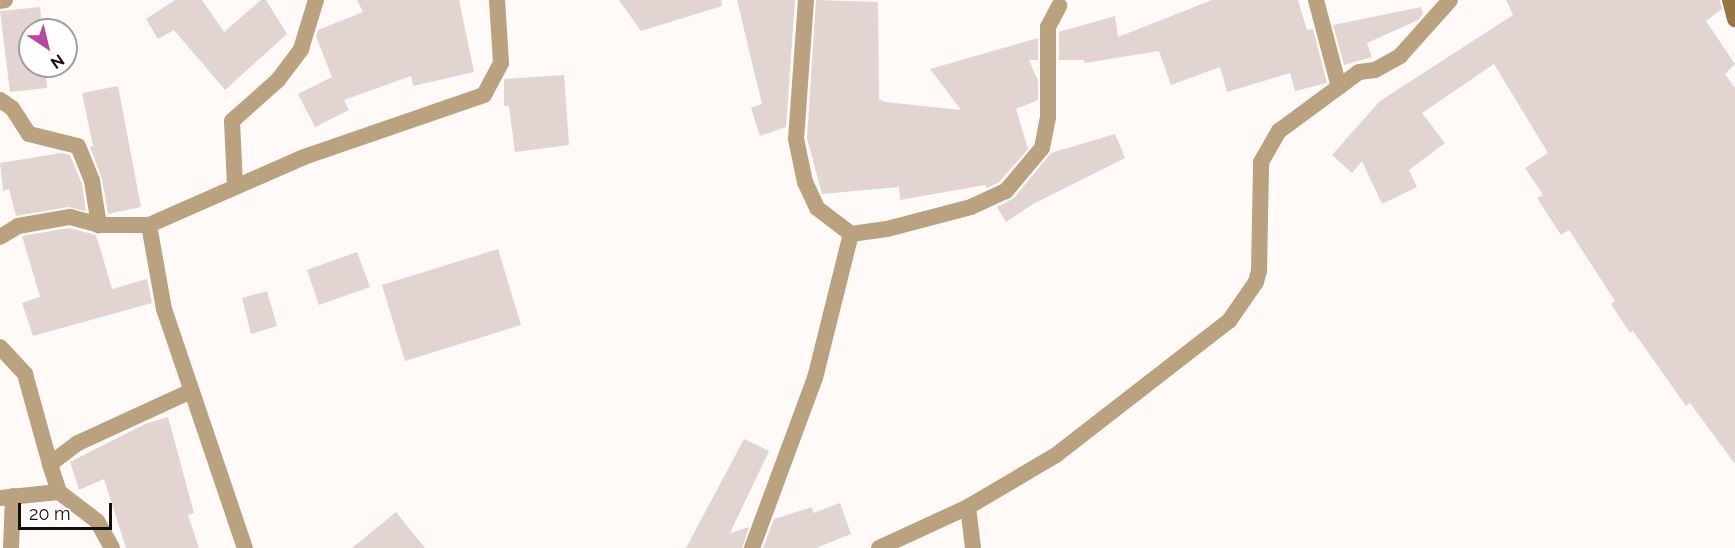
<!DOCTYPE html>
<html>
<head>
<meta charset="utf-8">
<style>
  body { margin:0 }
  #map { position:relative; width:1735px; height:548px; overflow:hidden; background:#fffaf7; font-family:Raleway,sans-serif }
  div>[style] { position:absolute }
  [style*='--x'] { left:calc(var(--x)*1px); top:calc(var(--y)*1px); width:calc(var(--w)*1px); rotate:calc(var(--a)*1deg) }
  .building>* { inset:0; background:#e2d4d0 }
  .minor>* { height:16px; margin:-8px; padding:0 8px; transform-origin:8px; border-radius:8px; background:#baa180 }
  .secondary>* { height:16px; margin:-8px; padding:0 8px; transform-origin:8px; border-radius:8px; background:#997543 }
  span { translate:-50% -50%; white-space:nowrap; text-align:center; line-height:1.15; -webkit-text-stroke:6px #fff; paint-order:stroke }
  .north { position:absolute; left:18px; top:18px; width:60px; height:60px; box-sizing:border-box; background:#fff; border:2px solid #a19f9e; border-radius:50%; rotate:145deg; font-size:16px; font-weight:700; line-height:24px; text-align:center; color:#130f0c }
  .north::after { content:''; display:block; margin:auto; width:21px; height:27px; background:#b946a0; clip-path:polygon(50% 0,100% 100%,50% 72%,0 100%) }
  .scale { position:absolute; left:18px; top:503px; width:94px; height:27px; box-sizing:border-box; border:3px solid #130f0c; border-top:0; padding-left:8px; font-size:18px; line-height:21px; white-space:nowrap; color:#130f0c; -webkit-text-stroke:4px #fff; paint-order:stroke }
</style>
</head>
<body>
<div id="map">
  <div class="building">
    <div style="clip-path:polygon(175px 0,202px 0,224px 32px,261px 0,266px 0,287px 34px,225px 90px,174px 30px,158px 39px,146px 19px)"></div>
    <div style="clip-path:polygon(357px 0,459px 0,474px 72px,413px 86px,411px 76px,344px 100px,349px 110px,315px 127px,298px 94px,332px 77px,316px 36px,318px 30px,363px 12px)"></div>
    <div style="clip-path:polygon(619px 0,721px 0,722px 6px,641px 31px)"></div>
    <div style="clip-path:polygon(737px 0,795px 0,786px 127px,760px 136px,751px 108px,762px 104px)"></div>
    <div style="clip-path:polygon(816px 0,878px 2px,879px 99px,885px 102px,961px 110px,930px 69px,1038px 38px,1038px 60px,1029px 60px,1038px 81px,1038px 100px,1016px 109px,1028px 149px,999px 182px,987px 188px,985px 185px,900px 200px,899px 187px,822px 194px,807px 138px)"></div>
    <div style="clip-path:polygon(1212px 0,1298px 0,1307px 30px,1313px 29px,1327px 83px,1295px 91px,1290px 73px,1227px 92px,1220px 67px,1171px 85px,1159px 51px,1085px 63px,1084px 60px,1059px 60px,1059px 32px,1115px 16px,1118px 37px)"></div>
    <div style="clip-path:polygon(1506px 0,1720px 0,1722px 9px,1706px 21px,1735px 64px,1725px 74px,1735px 88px,1735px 464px,1690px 403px,1686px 406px,1633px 331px,1630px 333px,1611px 304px,1615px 301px,1569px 230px,1561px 235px,1537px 198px,1543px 195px,1525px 168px,1548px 153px,1494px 64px,1422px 113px,1445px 143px,1409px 170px,1417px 187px,1382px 204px,1362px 161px,1352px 173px,1332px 155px,1380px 101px,1513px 15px)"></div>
    <div style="clip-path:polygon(40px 7px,42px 30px,30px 30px,30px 66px,45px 66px,47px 88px,10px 92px,0 11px)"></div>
    <div style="clip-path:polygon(1421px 7px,1423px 14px,1418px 20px,1367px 43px,1372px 57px,1344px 65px,1333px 25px)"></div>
    <div style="clip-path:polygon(564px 75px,569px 145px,515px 152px,509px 106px,504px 106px,504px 79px)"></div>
    <div style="clip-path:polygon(118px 86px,141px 207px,108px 214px,102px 179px,90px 147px,93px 146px,82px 93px)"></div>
    <div style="clip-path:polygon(1115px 134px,1125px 158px,1033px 204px,1006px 222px,997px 207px,1014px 198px,1051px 153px)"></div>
    <div style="clip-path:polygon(61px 153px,70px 155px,82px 184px,86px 211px,68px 207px,16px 216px,9px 189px,3px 191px,0 163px)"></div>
    <div style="clip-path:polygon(69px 228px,96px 235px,112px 289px,147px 279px,152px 303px,33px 336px,22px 303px,40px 297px,22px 236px)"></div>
    <div style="clip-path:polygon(498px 249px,521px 325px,405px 361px,382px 285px)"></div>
    <div style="clip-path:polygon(357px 252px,370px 287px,319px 305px,307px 270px)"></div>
    <div style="clip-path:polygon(267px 291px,277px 326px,251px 334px,242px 298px)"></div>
    <div style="clip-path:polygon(168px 417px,194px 513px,188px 515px,199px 548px,126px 548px,104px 479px,79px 490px,70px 462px,145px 424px)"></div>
    <div style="clip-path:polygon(744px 439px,769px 451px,730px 533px,749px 527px,742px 548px,686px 548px)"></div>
    <div style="clip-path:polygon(840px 503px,851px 534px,816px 548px,763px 548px,774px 519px,812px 507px,813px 513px)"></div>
    <div style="clip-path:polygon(396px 512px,425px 548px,352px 548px)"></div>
  </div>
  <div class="minor">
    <div style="--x:806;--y:0;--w:139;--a:94.1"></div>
    <div style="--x:796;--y:139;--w:44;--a:78.2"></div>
    <div style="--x:805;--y:182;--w:29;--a:65"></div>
    <div style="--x:817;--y:208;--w:43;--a:37.4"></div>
    <div style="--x:851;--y:234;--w:36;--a:-8"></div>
    <div style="--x:887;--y:229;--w:87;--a:-14.7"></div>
    <div style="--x:971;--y:207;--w:38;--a:-25"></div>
    <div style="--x:1006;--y:191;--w:56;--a:-50.1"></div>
    <div style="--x:1042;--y:148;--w:31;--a:-79"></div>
    <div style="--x:1048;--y:118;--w:91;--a:-90"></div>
    <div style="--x:1048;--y:27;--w:24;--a:-62"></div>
    <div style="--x:1316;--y:0;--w:90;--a:75.2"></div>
    <div style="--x:0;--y:1;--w:5;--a:-11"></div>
    <div style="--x:0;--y:100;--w:14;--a:34"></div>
    <div style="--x:12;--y:108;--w:31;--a:57"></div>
    <div style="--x:29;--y:134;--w:50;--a:13.8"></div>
    <div style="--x:78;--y:146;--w:38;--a:68"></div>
    <div style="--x:92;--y:181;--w:45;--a:81"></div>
    <div style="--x:235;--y:185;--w:64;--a:-92.7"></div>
    <div style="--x:232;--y:121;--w:62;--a:-41.7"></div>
    <div style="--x:278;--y:80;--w:39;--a:-53"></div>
    <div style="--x:301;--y:49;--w:51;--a:-73"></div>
    <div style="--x:149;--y:225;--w:85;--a:79.9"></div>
    <div style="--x:164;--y:309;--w:252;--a:71.3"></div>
    <div style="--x:0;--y:237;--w:21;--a:-31"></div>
    <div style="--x:18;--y:226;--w:53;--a:-9.8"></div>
    <div style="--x:70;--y:217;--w:30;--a:15"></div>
    <div style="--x:99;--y:225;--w:50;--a:0"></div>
    <div style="--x:149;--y:225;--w:169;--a:-23.7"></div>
    <div style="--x:304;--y:157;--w:190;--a:-19"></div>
    <div style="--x:484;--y:95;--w:36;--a:-62"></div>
    <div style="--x:501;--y:63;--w:63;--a:-93.6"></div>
    <div style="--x:0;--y:347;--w:37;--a:47"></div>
    <div style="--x:25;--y:374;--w:93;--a:74.5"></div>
    <div style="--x:0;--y:498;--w:59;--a:-5.8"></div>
    <div style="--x:968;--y:507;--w:41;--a:83"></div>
    <div style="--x:11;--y:548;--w:52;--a:-87.8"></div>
    <div style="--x:112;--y:548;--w:31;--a:-119"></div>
    <div style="--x:97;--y:521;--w:48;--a:-142.7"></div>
    <div style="--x:59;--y:492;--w:29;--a:-108"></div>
    <div style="--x:50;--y:464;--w:35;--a:-37"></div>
    <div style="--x:78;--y:443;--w:124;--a:-24.7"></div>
    <div style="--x:752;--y:548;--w:181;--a:-69.7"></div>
    <div style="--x:815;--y:378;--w:148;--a:-76"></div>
    <div style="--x:879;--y:548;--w:98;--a:-24.7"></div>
    <div style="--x:968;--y:507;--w:102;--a:-30.6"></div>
    <div style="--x:1056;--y:455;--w:219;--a:-37.8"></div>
    <div style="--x:1229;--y:321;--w:47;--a:-55.3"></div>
    <div style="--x:1256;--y:282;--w:11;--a:-75"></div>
    <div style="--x:1259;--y:271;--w:109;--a:-88.9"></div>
    <div style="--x:1261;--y:162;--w:36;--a:-60"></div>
    <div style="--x:1279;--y:131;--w:99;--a:-36.4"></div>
    <div style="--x:1359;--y:72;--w:16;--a:-7"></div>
    <div style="--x:1375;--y:70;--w:29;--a:-29"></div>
    <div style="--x:1400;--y:56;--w:75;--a:-48.2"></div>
  </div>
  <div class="secondary">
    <div style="--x:1730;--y:0;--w:20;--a:75"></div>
  </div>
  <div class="north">N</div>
  <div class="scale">20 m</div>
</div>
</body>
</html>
